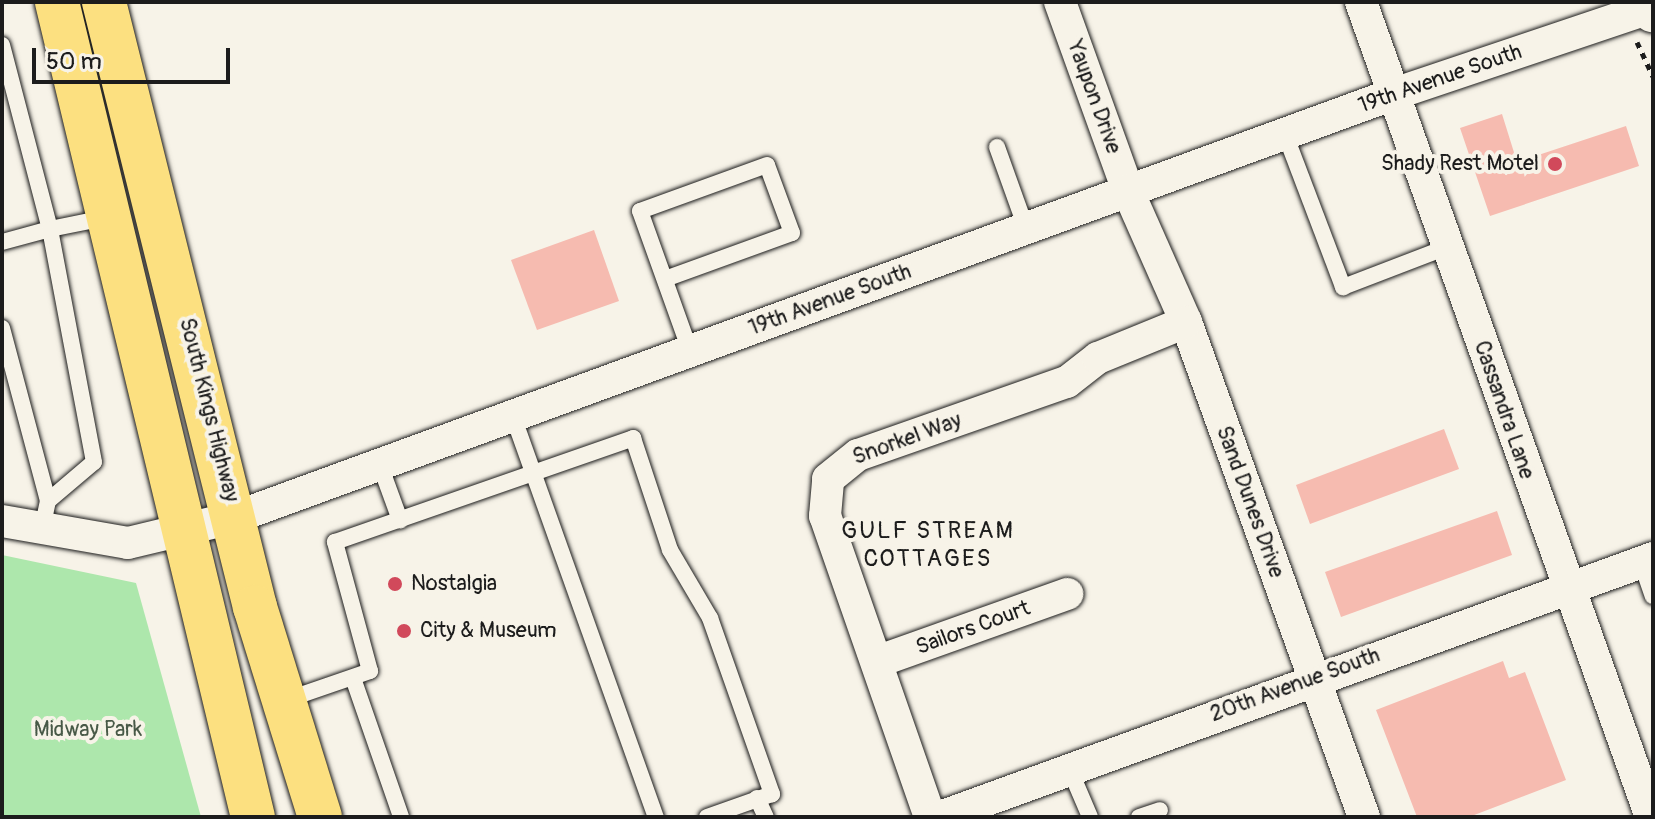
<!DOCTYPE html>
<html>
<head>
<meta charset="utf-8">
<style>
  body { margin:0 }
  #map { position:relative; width:1655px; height:819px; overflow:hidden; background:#f7f3e8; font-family:Pangolin,sans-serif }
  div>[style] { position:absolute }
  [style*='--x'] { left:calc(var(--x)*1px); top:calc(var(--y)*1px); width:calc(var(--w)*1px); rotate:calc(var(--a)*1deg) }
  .green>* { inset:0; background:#ade7ac }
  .building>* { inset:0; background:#f6bbb0 }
  .path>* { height:5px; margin-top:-2.5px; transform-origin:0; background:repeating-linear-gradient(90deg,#1c1c1c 0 6px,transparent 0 12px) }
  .roads { filter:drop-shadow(0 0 2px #1c1c1c) drop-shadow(0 0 2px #1c1c1c) }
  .lane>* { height:16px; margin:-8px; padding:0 8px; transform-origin:8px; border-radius:8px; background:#f7f3e8 }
  .street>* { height:32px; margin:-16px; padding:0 16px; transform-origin:16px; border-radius:16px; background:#f7f3e8 }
  .secondary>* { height:44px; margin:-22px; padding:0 22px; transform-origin:22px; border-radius:22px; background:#f7f3e8 }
  .primary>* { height:44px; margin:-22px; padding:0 22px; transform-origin:22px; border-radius:22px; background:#fce080 }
  .dots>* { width:22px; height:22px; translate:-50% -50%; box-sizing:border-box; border:4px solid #f7f3e8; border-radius:50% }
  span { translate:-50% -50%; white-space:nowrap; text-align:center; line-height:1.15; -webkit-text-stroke:8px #f7f3e8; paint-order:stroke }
  .street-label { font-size:22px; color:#1c1c1c }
  .poi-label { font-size:22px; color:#1c1c1c }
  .right { translate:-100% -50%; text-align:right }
  .left { translate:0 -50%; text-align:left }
  .park-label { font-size:22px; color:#485947 }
  .neighbourhood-label { font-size:24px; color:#1c1c1c; letter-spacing:2px }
  .frame { position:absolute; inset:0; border:4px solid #1c1c1c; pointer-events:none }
  .scale { position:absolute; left:32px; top:48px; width:198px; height:36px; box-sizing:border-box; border:4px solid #1c1c1c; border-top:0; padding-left:10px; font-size:24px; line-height:28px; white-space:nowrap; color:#1c1c1c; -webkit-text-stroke:6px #f7f3e8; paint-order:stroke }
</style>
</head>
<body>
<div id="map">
  <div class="green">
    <div style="clip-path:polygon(2px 555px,136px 583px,201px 817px,2px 817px)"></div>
  </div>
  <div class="building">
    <div style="clip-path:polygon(1502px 114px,1517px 162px,1626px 126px,1639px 166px,1490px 216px,1460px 128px)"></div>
    <div style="clip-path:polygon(594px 230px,619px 301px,537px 330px,511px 260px)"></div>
    <div style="clip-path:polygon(1444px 429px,1459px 469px,1310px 524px,1296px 485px)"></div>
    <div style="clip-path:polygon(1497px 511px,1512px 555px,1341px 617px,1325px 572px)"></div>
    <div style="clip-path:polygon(1503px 661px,1509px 678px,1525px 672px,1566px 780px,1469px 817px,1417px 817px,1376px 710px)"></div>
  </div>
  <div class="path">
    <div style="--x:1637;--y:42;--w:38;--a:65"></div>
  </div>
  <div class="roads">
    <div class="lane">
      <div style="--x:2;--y:45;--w:190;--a:75.4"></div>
      <div style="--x:50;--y:229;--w:50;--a:164.8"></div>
      <div style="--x:1285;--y:134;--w:164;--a:69.2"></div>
      <div style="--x:1343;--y:287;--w:111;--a:-21"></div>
      <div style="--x:997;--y:147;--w:86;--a:70.3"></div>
      <div style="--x:665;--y:279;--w:135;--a:-19.9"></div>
      <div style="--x:792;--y:233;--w:72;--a:-110.2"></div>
      <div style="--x:767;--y:165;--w:135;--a:160.1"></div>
      <div style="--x:640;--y:211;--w:149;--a:70.3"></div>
      <div style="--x:2;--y:328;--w:179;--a:75.1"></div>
      <div style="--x:513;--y:416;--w:426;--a:70.4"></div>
      <div style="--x:380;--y:465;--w:59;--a:70"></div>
      <div style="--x:42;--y:529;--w:29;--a:-78"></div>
      <div style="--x:48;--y:501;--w:60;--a:-40.3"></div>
      <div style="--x:94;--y:462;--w:237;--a:-100.7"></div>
      <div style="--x:50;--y:229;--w:60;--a:-11.5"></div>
      <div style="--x:1641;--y:562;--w:36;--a:71"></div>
      <div style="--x:353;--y:678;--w:147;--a:70.9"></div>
      <div style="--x:286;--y:700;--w:89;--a:-19"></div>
      <div style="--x:370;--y:671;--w:134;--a:-105.2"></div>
      <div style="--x:335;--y:542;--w:316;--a:-19.2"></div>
      <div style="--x:633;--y:438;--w:118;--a:71.7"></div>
      <div style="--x:670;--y:550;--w:79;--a:59.5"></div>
      <div style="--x:710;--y:618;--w:187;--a:70.6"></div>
      <div style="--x:772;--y:794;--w:69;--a:160.5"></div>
      <div style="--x:1070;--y:770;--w:51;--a:66.9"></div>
      <div style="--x:757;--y:798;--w:21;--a:65"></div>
      <div style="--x:1139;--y:817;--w:22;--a:-18"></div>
    </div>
    <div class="street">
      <div style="--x:1060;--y:2;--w:201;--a:70.2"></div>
      <div style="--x:1128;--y:191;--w:143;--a:66.1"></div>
      <div style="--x:1186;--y:322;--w:526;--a:70.22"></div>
      <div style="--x:1361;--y:2;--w:865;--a:70.41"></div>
      <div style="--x:2;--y:521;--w:128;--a:9.9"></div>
      <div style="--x:128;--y:543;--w:111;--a:-13.5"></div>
      <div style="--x:236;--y:517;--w:1233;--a:-20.07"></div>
      <div style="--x:1394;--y:94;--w:272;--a:-18.6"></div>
      <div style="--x:879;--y:661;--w:200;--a:-19.6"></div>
      <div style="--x:930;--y:817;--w:319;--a:-109.2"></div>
      <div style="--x:825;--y:516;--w:37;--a:-85"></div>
      <div style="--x:828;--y:479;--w:38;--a:-39"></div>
      <div style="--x:858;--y:455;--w:221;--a:-19.3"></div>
      <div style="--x:1067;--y:382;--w:39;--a:-38"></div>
      <div style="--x:1098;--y:358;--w:95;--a:-22.2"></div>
      <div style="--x:940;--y:817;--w:759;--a:-19.96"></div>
    </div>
    <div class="secondary">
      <div style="--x:1650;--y:2;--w:9;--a:69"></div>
    </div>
    <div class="primary">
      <div style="--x:57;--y:2;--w:838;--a:76.48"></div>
      <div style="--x:104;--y:2;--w:624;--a:75.99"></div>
      <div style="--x:255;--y:607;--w:220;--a:72.8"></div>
    </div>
  </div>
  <div class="dots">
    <div style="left:1555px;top:164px;background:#d1495b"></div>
    <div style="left:395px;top:584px;background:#d1495b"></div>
    <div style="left:404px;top:631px;background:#d1495b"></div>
  </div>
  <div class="street-label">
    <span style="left:1440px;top:79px;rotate:-19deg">19th Avenue South</span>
    <span style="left:1094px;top:97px;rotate:70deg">Yaupon Drive</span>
    <span style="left:830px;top:300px;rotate:-20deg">19th Avenue South</span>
    <span style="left:209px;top:410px;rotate:76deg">South Kings Highway</span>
    <span style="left:1504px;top:410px;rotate:71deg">Cassandra Lane</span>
    <span style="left:907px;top:439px;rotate:-20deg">Snorkel Way</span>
    <span style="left:1250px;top:502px;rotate:70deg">Sand Dunes Drive</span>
    <span style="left:973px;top:628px;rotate:-20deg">Sailors Court</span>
    <span style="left:1295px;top:685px;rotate:-20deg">20th Avenue South</span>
  </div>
  <div class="poi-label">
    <span class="right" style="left:1539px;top:164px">Shady Rest Motel</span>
    <span class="left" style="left:411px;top:584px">Nostalgia</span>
    <span class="left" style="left:420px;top:631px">City &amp; Museum</span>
  </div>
  <div class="park-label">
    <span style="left:88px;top:730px">Midway Park</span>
  </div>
  <div class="neighbourhood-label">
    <span style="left:928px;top:545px">GULF STREAM<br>COTTAGES</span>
  </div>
  <div class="frame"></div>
  <div class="scale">50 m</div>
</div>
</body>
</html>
